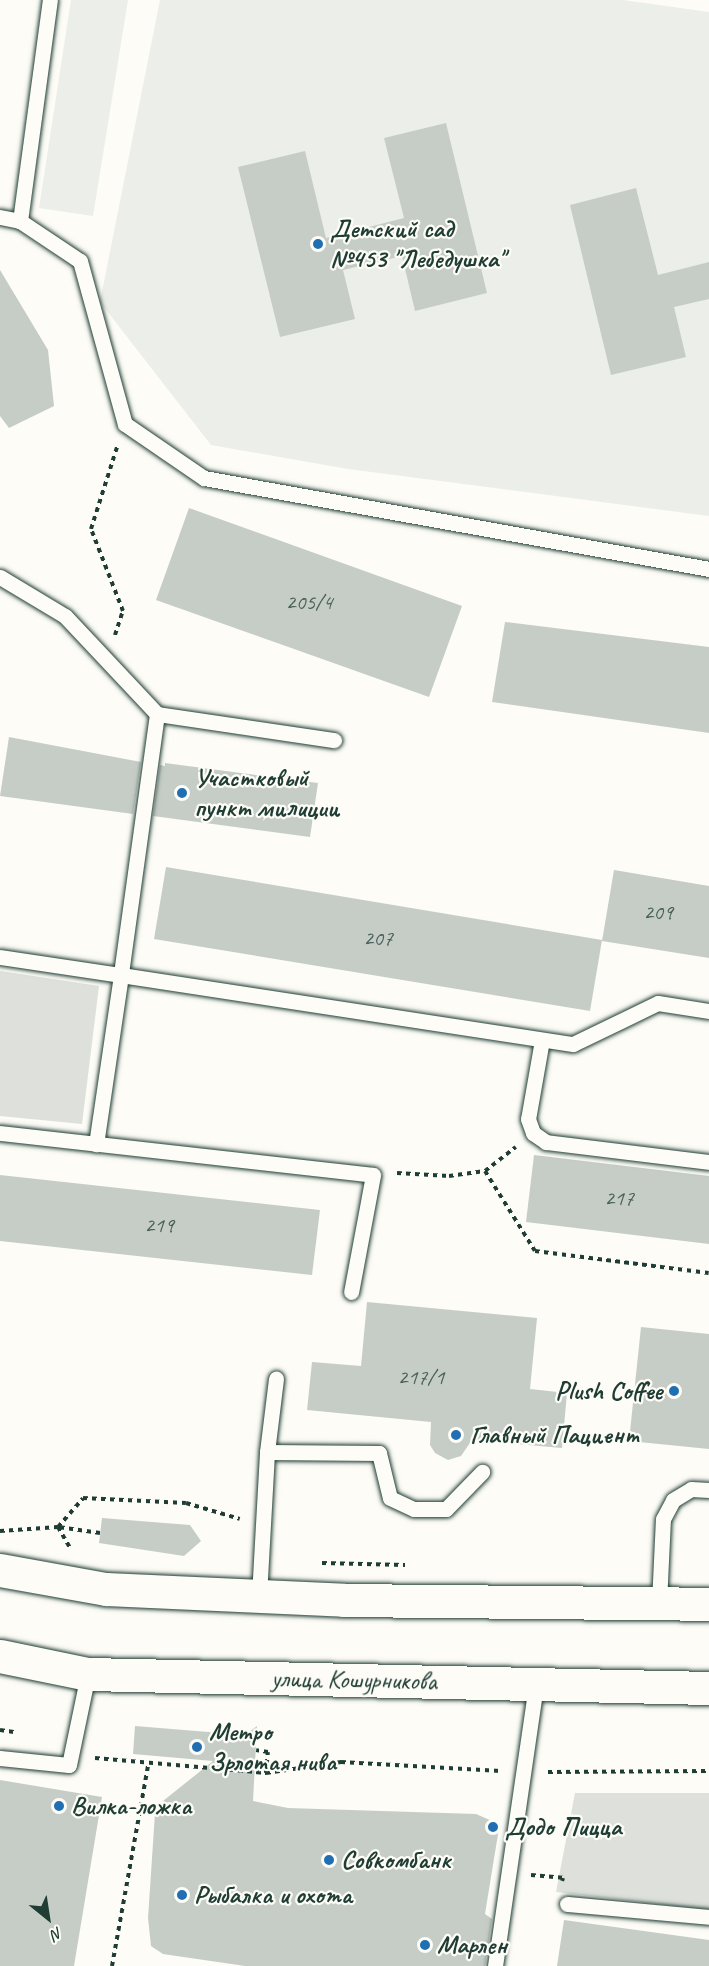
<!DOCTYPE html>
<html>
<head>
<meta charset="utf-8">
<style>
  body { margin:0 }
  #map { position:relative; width:709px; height:1966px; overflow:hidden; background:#fdfcf7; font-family:Caveat,sans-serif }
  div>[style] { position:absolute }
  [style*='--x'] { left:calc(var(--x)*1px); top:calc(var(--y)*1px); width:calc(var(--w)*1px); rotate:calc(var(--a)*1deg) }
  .built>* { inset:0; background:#eceee9 }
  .green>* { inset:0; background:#dde0db }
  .building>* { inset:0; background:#c6cdc7 }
  .path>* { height:4px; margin-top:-2px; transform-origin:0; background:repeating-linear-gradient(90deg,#1f3d34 0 4.5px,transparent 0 9px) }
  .roads { filter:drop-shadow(0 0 2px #1f3d34) drop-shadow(0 0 2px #1f3d34) }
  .service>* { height:15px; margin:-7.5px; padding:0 7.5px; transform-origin:7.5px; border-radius:7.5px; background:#fdfcf7 }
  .secondary>* { height:33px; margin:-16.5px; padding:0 16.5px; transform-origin:16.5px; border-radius:16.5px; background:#fdfcf7 }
  .dots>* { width:16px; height:16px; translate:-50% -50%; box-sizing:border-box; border:3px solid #fdfcf7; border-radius:50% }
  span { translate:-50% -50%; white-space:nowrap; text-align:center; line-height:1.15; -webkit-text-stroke:4.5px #fdfcf7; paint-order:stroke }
  .number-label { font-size:22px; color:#496159 }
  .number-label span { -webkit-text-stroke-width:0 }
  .poi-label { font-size:26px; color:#1f3d34; font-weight:700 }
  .left { translate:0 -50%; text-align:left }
  .right { translate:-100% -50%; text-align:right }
  .street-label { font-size:26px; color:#1f3d34 }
  .north { position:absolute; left:18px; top:1888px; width:60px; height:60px; -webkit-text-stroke:4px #fdfcf7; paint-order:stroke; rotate:150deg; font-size:16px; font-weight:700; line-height:24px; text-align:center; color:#1f3d34 }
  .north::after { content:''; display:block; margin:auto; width:21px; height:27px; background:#1f3d34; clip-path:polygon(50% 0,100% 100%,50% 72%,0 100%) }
</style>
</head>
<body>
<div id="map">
  <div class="built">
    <div style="clip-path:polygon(71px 0,128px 0,93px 216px,39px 208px)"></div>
    <div style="clip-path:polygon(160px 0,623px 0,709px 12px,709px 516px,348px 469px,211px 445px,100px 302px)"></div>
  </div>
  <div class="green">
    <div style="clip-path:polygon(0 971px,99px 986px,82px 1124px,0 1116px)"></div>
    <div style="clip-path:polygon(575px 1793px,709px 1793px,709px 1910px,556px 1892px)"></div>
  </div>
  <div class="building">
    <div style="clip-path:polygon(446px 123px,487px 293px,415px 311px,402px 256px,343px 270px,355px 319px,280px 337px,238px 167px,305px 151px,326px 238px,404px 218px,384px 138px)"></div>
    <div style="clip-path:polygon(636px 188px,658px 275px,709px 262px,709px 299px,674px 307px,686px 357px,611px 375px,570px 205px)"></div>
    <div style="clip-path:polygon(0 270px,48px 350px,54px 406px,9px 428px,0 416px)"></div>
    <div style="clip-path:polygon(189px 508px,462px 606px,429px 697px,156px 600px)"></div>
    <div style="clip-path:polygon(505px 622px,709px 647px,709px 733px,492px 702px)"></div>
    <div style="clip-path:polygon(9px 737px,141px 762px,133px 814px,0 796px)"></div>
    <div style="clip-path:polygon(165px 763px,318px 783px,310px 837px,153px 816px,160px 765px,165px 766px)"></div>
    <div style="clip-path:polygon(166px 867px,602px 940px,590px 1011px,154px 939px)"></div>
    <div style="clip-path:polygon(614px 870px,709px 886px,709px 958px,602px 941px)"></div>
    <div style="clip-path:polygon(534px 1155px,709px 1176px,709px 1244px,526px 1222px)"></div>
    <div style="clip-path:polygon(0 1175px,320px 1210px,312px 1275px,0 1241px)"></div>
    <div style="clip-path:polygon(367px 1302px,537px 1318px,530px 1389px,567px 1393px,562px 1448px,472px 1440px,461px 1456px,448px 1460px,435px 1453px,430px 1445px,431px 1422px,307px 1410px,312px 1362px,361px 1366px)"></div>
    <div style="clip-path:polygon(641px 1327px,709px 1334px,709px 1449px,629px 1441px)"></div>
    <div style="clip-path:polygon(102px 1518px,190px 1525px,201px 1541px,184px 1556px,99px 1543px)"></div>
    <div style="clip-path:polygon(135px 1726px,245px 1735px,257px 1726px,253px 1801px,288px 1808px,476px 1814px,492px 1821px,499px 1828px,485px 1914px,492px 1919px,485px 1966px,245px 1966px,163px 1954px,151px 1946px,148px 1918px,155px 1813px,163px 1801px,213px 1761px,133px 1754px)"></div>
    <div style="clip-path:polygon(0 1780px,102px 1797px,74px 1966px,0 1966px)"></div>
    <div style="clip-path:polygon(564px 1920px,709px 1940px,709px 1966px,557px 1966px)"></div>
  </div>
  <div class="path">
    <div style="--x:115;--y:635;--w:25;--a:-72"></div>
    <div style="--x:123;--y:611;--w:88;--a:-111.3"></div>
    <div style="--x:91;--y:529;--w:86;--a:-72.4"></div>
    <div style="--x:485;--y:1171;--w:94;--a:58"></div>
    <div style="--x:535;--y:1251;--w:175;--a:7.2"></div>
    <div style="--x:397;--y:1173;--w:52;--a:3.3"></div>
    <div style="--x:449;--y:1176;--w:36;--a:-8"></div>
    <div style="--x:485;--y:1171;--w:39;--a:-38"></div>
    <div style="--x:0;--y:1531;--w:58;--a:-3.9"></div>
    <div style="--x:58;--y:1527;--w:24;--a:60"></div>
    <div style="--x:100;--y:1533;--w:42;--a:-171.9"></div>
    <div style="--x:58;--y:1527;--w:38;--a:-49"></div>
    <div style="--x:83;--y:1498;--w:103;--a:2.8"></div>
    <div style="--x:186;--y:1503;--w:56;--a:16.5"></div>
    <div style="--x:322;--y:1563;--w:83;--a:1.4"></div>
    <div style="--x:0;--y:1730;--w:14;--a:8"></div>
    <div style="--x:95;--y:1758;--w:172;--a:5"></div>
    <div style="--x:266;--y:1773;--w:21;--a:-85"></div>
    <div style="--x:268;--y:1752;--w:12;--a:-171"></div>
    <div style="--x:548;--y:1772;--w:161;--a:-0.4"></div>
    <div style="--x:266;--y:1773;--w:76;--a:-8.3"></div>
    <div style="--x:341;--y:1762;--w:160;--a:3.2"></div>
    <div style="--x:531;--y:1875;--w:32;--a:5"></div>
    <div style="--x:563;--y:1878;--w:3;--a:108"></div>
    <div style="--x:112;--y:1966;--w:204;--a:-79.8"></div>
  </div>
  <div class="roads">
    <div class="service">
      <div style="--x:0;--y:217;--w:20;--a:11"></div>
      <div style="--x:20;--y:221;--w:72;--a:33.7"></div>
      <div style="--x:80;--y:261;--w:169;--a:74.6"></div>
      <div style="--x:125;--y:424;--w:96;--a:34.4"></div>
      <div style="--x:204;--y:478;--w:513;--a:10.21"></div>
      <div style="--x:20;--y:221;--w:223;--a:-82.3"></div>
      <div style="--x:0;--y:577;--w:76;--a:31"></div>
      <div style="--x:65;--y:616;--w:134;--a:46.8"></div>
      <div style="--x:157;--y:714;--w:263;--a:97.9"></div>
      <div style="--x:121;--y:975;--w:457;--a:8.7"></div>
      <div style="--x:573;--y:1044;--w:94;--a:-25.8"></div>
      <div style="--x:658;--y:1003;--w:52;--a:8.9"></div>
      <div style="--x:157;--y:714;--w:179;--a:8.4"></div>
      <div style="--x:0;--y:957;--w:122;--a:8.5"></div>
      <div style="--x:121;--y:975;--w:171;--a:98.4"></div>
      <div style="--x:542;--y:1040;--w:80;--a:100"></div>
      <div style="--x:528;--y:1119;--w:15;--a:70"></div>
      <div style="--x:533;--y:1133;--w:16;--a:35"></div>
      <div style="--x:546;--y:1142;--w:164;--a:7"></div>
      <div style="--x:0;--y:1133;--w:375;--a:6.4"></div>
      <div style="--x:373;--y:1175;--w:119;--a:100.6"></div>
      <div style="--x:267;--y:1452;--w:74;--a:-83"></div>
      <div style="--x:259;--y:1596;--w:144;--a:-86.8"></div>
      <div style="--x:267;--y:1452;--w:112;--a:0.5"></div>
      <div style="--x:379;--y:1453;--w:46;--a:76.3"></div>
      <div style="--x:390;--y:1498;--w:26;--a:25"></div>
      <div style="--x:414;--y:1509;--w:32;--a:0"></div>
      <div style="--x:446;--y:1509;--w:52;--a:-45.8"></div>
      <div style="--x:659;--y:1603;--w:84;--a:-87.3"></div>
      <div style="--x:663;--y:1519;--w:21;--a:-62"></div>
      <div style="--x:673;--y:1500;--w:21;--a:-31"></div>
      <div style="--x:691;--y:1489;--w:18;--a:3"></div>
      <div style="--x:0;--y:1758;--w:69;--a:5.8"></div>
      <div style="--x:69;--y:1765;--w:93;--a:-78.2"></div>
      <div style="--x:567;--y:1904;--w:143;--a:5.2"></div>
      <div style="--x:495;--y:1966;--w:284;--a:-81.7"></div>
    </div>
    <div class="secondary">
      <div style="--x:0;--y:1570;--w:108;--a:10.2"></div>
      <div style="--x:106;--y:1589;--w:238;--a:2.6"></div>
      <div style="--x:344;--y:1600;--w:365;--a:0.6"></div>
      <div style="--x:0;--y:1656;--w:90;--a:11.6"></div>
      <div style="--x:88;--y:1674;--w:621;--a:1.29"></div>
    </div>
  </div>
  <div class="dots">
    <div style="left:318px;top:244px;background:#1f6fb2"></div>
    <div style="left:182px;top:793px;background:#1f6fb2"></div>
    <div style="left:674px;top:1391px;background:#1f6fb2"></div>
    <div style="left:456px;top:1435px;background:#1f6fb2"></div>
    <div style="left:197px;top:1747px;background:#1f6fb2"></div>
    <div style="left:59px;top:1806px;background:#1f6fb2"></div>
    <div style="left:493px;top:1827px;background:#1f6fb2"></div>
    <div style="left:329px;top:1860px;background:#1f6fb2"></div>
    <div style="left:182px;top:1895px;background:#1f6fb2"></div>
    <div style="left:425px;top:1945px;background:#1f6fb2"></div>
  </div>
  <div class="number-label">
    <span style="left:309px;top:603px">205/4</span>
    <span style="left:658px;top:913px">209</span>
    <span style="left:378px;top:939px">207</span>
    <span style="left:619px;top:1199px">217</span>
    <span style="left:159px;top:1226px">219</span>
    <span style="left:421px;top:1378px">217/1</span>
  </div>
  <div class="poi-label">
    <span class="left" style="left:330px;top:244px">Детский сад<br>№453 "Лебедушка"</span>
    <span class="left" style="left:194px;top:793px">Участковый<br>пункт милиции</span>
    <span class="right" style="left:662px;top:1391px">Plush Coffee</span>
    <span class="left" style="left:470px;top:1435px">Главный Пациент</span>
    <span class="left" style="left:209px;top:1747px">Метро<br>Зрлотая нива</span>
    <span class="left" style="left:71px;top:1806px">Вилка-ложка</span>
    <span class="left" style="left:505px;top:1827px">Додо Пицца</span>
    <span class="left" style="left:341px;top:1860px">Совкомбанк</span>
    <span class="left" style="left:194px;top:1895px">Рыбалка и охота</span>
    <span class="left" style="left:437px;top:1945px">Марлен</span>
  </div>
  <div class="street-label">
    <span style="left:354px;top:1680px;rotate:1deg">улица Кошурникова</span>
  </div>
  <div class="north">N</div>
</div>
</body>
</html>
